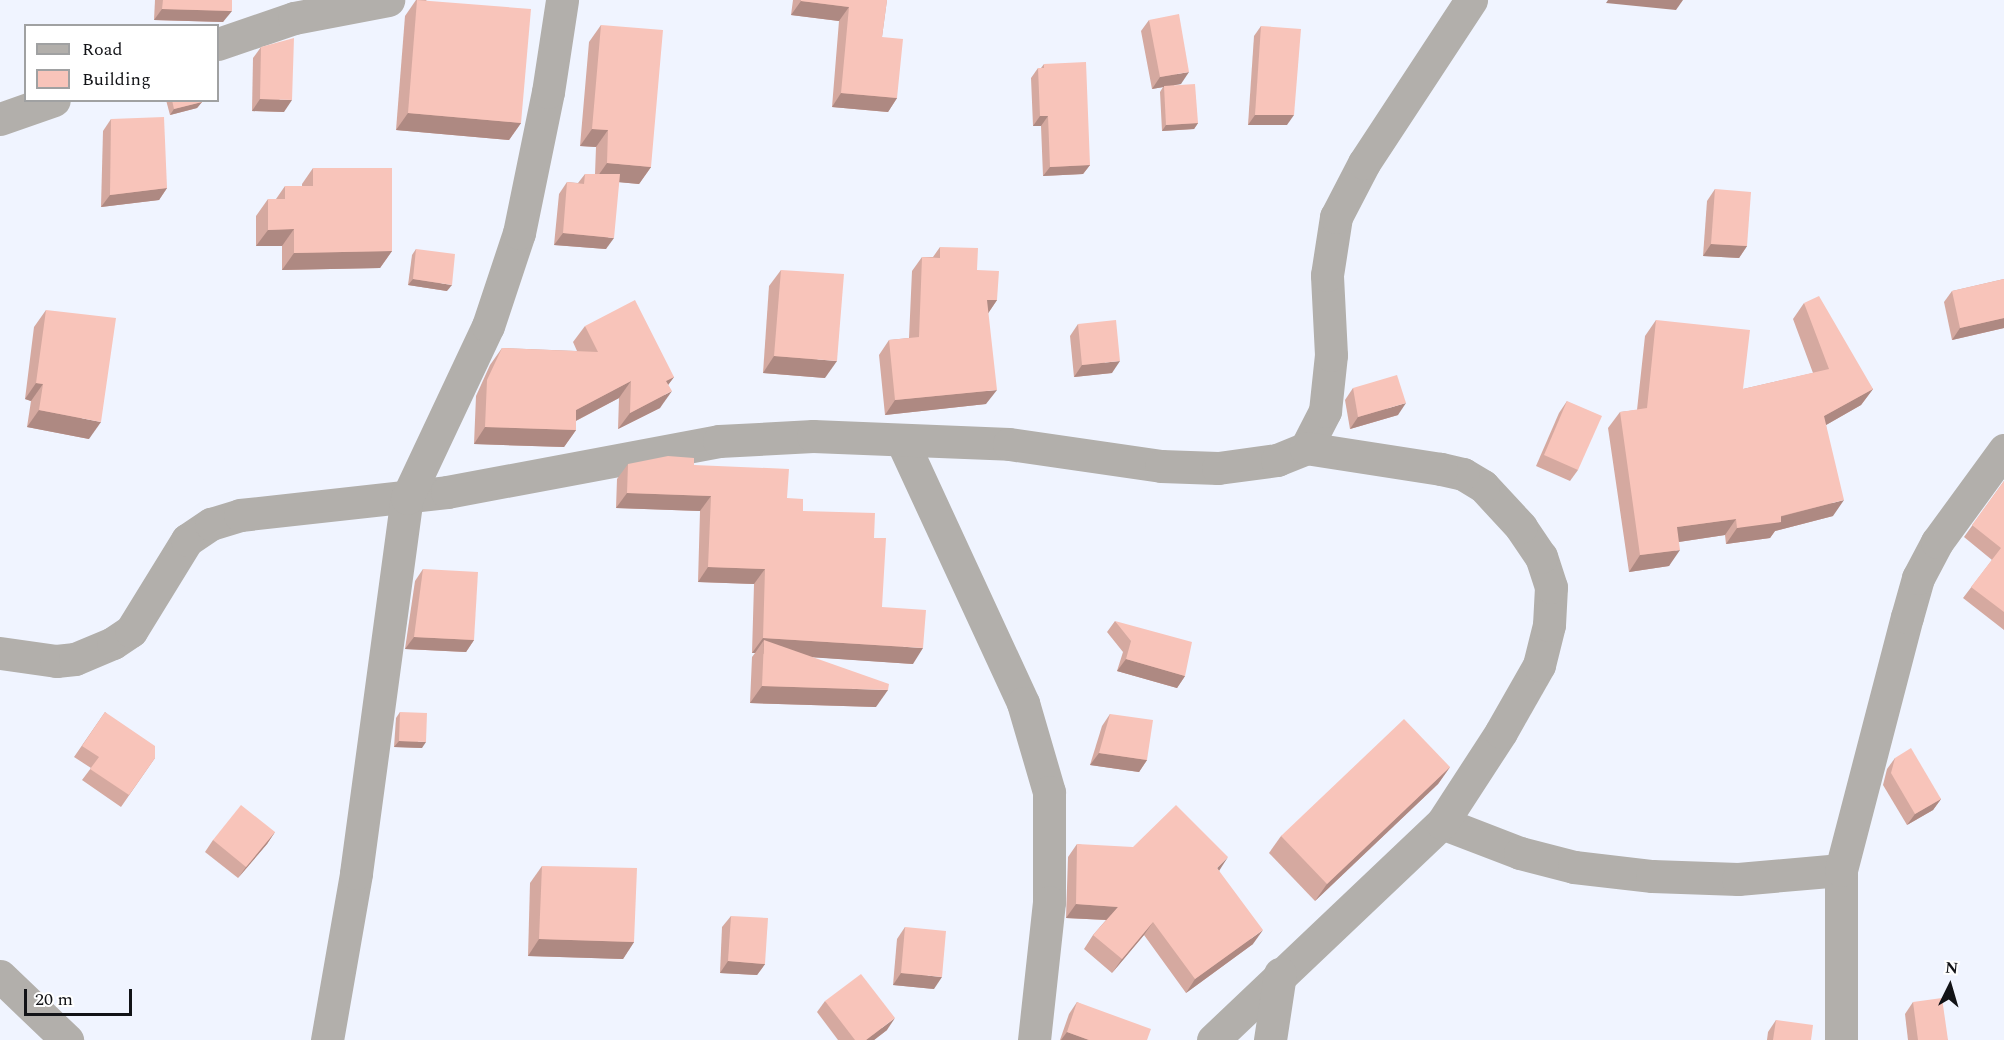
<!DOCTYPE html>
<html>
<head>
<meta charset="utf-8">
<style>
  body { margin:0 }
  #map { position:relative; width:2004px; height:1040px; overflow:hidden; background:#f0f4ff; font-family:Spectral,serif }
  div>[style] { position:absolute }
  [style*='--x'] { left:calc(var(--x)*1px); top:calc(var(--y)*1px); width:calc(var(--w)*1px); rotate:calc(var(--a)*1deg) }
  .minor>* { height:33px; margin:-16.5px; padding:0 16.5px; transform-origin:16.5px; border-radius:16.5px; background:#b2afab }
  .wall>* { inset:0; background:#d5a9a0 }
  .shaded-wall>* { inset:0; background:#ae8982 }
  .building>* { inset:0; background:#f8c4ba }
  span { translate:-50% -50%; white-space:nowrap; text-align:center; line-height:1.15; -webkit-text-stroke:6px #fff; paint-order:stroke }
  .legend { position:absolute; left:24px; top:24px; width:195px; height:78px; box-sizing:border-box; background:#fff; border:2px solid #a0a1a2; margin:0; padding:8px 10px; list-style:none; font-size:18px; color:#121317 }
  .legend li { display:flex; align-items:center; gap:12px; height:30px }
  .legend b { width:30px; border:2px solid #a0a1a2 }
  .north { position:absolute; left:1920px; top:956px; width:60px; height:60px; -webkit-text-stroke:4px #fff; paint-order:stroke; rotate:5deg; font-size:16px; font-weight:700; line-height:24px; text-align:center; color:#121317 }
  .north::after { content:''; display:block; margin:auto; width:21px; height:27px; background:#121317; clip-path:polygon(50% 0,100% 100%,50% 72%,0 100%) }
  .scale { position:absolute; left:24px; top:989px; width:108px; height:27px; box-sizing:border-box; border:3px solid #121317; border-top:0; padding-left:8px; font-size:18px; line-height:21px; white-space:nowrap; color:#121317; -webkit-text-stroke:4px #fff; paint-order:stroke }
</style>
</head>
<body>
<div id="map">
  <div class="minor">
    <div style="--x:218;--y:44;--w:80;--a:-18.9"></div>
    <div style="--x:294;--y:18;--w:96;--a:-10.8"></div>
    <div style="--x:0;--y:119;--w:57;--a:-19.4"></div>
    <div style="--x:902;--y:441;--w:289;--a:65.2"></div>
    <div style="--x:1023;--y:703;--w:93;--a:73.7"></div>
    <div style="--x:1049;--y:792;--w:110;--a:90"></div>
    <div style="--x:1049;--y:902;--w:139;--a:96.2"></div>
    <div style="--x:0;--y:653;--w:57;--a:8.1"></div>
    <div style="--x:56;--y:661;--w:19;--a:-6"></div>
    <div style="--x:75;--y:659;--w:41;--a:-22.8"></div>
    <div style="--x:113;--y:643;--w:22;--a:-34"></div>
    <div style="--x:131;--y:631;--w:107;--a:-58.4"></div>
    <div style="--x:187;--y:540;--w:29;--a:-34"></div>
    <div style="--x:211;--y:524;--w:30;--a:-17"></div>
    <div style="--x:240;--y:515;--w:208;--a:-6.3"></div>
    <div style="--x:447;--y:492;--w:277;--a:-10.6"></div>
    <div style="--x:719;--y:441;--w:94;--a:-3"></div>
    <div style="--x:813;--y:436;--w:196;--a:2.3"></div>
    <div style="--x:1009;--y:444;--w:154;--a:8.2"></div>
    <div style="--x:1161;--y:466;--w:57;--a:2"></div>
    <div style="--x:1218;--y:468;--w:60;--a:-7.7"></div>
    <div style="--x:1277;--y:460;--w:31;--a:-22"></div>
    <div style="--x:1306;--y:448;--w:42;--a:-62.8"></div>
    <div style="--x:1325;--y:411;--w:56;--a:-83.9"></div>
    <div style="--x:1331;--y:355;--w:80;--a:-92.9"></div>
    <div style="--x:1327;--y:275;--w:59;--a:-81.2"></div>
    <div style="--x:1336;--y:217;--w:61;--a:-62.6"></div>
    <div style="--x:1364;--y:163;--w:195;--a:-56.7"></div>
    <div style="--x:1442;--y:823;--w:84;--a:21"></div>
    <div style="--x:1520;--y:853;--w:56;--a:14.5"></div>
    <div style="--x:1574;--y:867;--w:79;--a:6.6"></div>
    <div style="--x:1652;--y:876;--w:86;--a:2"></div>
    <div style="--x:1738;--y:879;--w:103;--a:-5"></div>
    <div style="--x:0;--y:976;--w:93;--a:43.7"></div>
    <div style="--x:327;--y:1040;--w:169;--a:-80.1"></div>
    <div style="--x:356;--y:873;--w:378;--a:-82.3"></div>
    <div style="--x:407;--y:498;--w:190;--a:-64.8"></div>
    <div style="--x:488;--y:326;--w:98;--a:-71.6"></div>
    <div style="--x:519;--y:233;--w:144;--a:-78.4"></div>
    <div style="--x:548;--y:92;--w:93;--a:-81.3"></div>
    <div style="--x:1213;--y:1040;--w:315;--a:-43.5"></div>
    <div style="--x:1442;--y:823;--w:108;--a:-57"></div>
    <div style="--x:1501;--y:732;--w:77;--a:-60.4"></div>
    <div style="--x:1539;--y:665;--w:41;--a:-76"></div>
    <div style="--x:1549;--y:625;--w:38;--a:-87"></div>
    <div style="--x:1551;--y:587;--w:32;--a:-108"></div>
    <div style="--x:1541;--y:557;--w:36;--a:-124"></div>
    <div style="--x:1521;--y:527;--w:56;--a:-132.8"></div>
    <div style="--x:1483;--y:486;--w:23;--a:-149"></div>
    <div style="--x:1463;--y:474;--w:23;--a:-167"></div>
    <div style="--x:1441;--y:469;--w:137;--a:-171.2"></div>
    <div style="--x:1270;--y:1040;--w:67;--a:-81.4"></div>
    <div style="--x:1841;--y:1040;--w:170;--a:-90"></div>
    <div style="--x:1841;--y:870;--w:261;--a:-75.4"></div>
    <div style="--x:1907;--y:617;--w:41;--a:-74.2"></div>
    <div style="--x:1918;--y:578;--w:41;--a:-62.2"></div>
    <div style="--x:1937;--y:542;--w:114;--a:-53.9"></div>
  </div>
  <div class="wall">
    <div style="clip-path:polygon(155px 0,232px 0,223px 22px,154px 20px)"></div>
    <div style="clip-path:polygon(416px 0,426px 0,521px 123px,509px 140px,396px 130px,405px 16px)"></div>
    <div style="clip-path:polygon(793px 0,887px 0,882px 37px,897px 98px,888px 112px,832px 107px,839px 21px,791px 15px)"></div>
    <div style="clip-path:polygon(1149px 20px,1181px 84px,1174px 85px,1198px 123px,1194px 129px,1162px 131px,1160px 92px,1163px 87px,1152px 89px,1141px 31px)"></div>
    <div style="clip-path:polygon(601px 25px,651px 167px,639px 184px,619px 182px,606px 249px,554px 245px,559px 194px,567px 182px,578px 183px,585px 174px,595px 174px,596px 147px,580px 146px,589px 42px)"></div>
    <div style="clip-path:polygon(1261px 26px,1287px 125px,1248px 125px,1254px 36px)"></div>
    <div style="clip-path:polygon(261px 47px,284px 112px,252px 111px,253px 58px)"></div>
    <div style="clip-path:polygon(1044px 64px,1090px 165px,1083px 174px,1043px 176px,1041px 126px,1033px 126px,1031px 78px,1038px 68px,1041px 68px)"></div>
    <div style="clip-path:polygon(166px 100px,201px 100px,202px 102px,197px 108px,170px 115px)"></div>
    <div style="clip-path:polygon(111px 119px,167px 188px,159px 200px,101px 207px,103px 131px)"></div>
    <div style="clip-path:polygon(313px 168px,392px 251px,380px 268px,282px 270px,282px 246px,256px 246px,256px 216px,268px 199px,276px 199px,285px 186px,302px 186px,302px 184px)"></div>
    <div style="clip-path:polygon(1715px 189px,1747px 246px,1739px 258px,1703px 256px,1707px 201px)"></div>
    <div style="clip-path:polygon(940px 247px,977px 270px,997px 300px,988px 313px,986px 404px,885px 415px,879px 355px,889px 340px,909px 338px,912px 271px,922px 257px,933px 257px)"></div>
    <div style="clip-path:polygon(416px 249px,447px 291px,408px 285px,412px 255px)"></div>
    <div style="clip-path:polygon(781px 270px,825px 378px,763px 373px,769px 286px)"></div>
    <div style="clip-path:polygon(2004px 279px,2004px 328px,1952px 340px,1944px 302px,1952px 291px)"></div>
    <div style="clip-path:polygon(1804px 303px,1873px 389px,1861px 405px,1826px 425px,1833px 516px,1775px 531px,1770px 538px,1726px 544px,1725px 535px,1679px 542px,1669px 566px,1629px 572px,1608px 428px,1620px 412px,1637px 410px,1645px 336px,1656px 320px,1743px 389px,1813px 373px,1793px 319px)"></div>
    <div style="clip-path:polygon(46px 310px,89px 439px,27px 427px,31px 401px,25px 399px,34px 327px)"></div>
    <div style="clip-path:polygon(1078px 324px,1112px 373px,1074px 377px,1070px 336px)"></div>
    <div style="clip-path:polygon(585px 326px,674px 377px,668px 385px,660px 408px,618px 429px,619px 398px,576px 421px,576px 430px,564px 447px,474px 444px,476px 396px,490px 365px,502px 348px,577px 351px,573px 342px)"></div>
    <div style="clip-path:polygon(1353px 388px,1398px 415px,1350px 429px,1345px 400px)"></div>
    <div style="clip-path:polygon(1567px 401px,1578px 470px,1570px 481px,1536px 466px,1559px 413px)"></div>
    <div style="clip-path:polygon(628px 464px,694px 465px,787px 498px,803px 511px,874px 538px,882px 607px,913px 664px,812px 657px,876px 707px,750px 703px,752px 657px,755px 653px,752px 653px,754px 584px,698px 582px,700px 511px,616px 508px,617px 479px)"></div>
    <div style="clip-path:polygon(2004px 481px,2004px 630px,1963px 598px,1992px 560px,1964px 537px)"></div>
    <div style="clip-path:polygon(423px 569px,474px 640px,466px 652px,405px 649px,415px 581px)"></div>
    <div style="clip-path:polygon(1115px 621px,1185px 676px,1177px 688px,1117px 671px,1123px 652px,1107px 632px)"></div>
    <div style="clip-path:polygon(105px 712px,155px 758px,121px 807px,82px 780px,91px 768px,74px 757px)"></div>
    <div style="clip-path:polygon(400px 712px,422px 748px,394px 747px,396px 718px)"></div>
    <div style="clip-path:polygon(1110px 714px,1147px 760px,1139px 772px,1090px 765px,1102px 726px)"></div>
    <div style="clip-path:polygon(1895px 758px,1941px 799px,1933px 810px,1907px 825px,1883px 785px,1887px 769px)"></div>
    <div style="clip-path:polygon(1450px 767px,1438px 784px,1315px 901px,1269px 853px,1281px 836px)"></div>
    <div style="clip-path:polygon(275px 832px,267px 844px,238px 878px,205px 852px,213px 840px)"></div>
    <div style="clip-path:polygon(1077px 844px,1219px 871px,1253px 944px,1186px 993px,1144px 935px,1112px 973px,1084px 949px,1093px 935px,1106px 920px,1066px 918px,1068px 857px)"></div>
    <div style="clip-path:polygon(542px 866px,634px 942px,623px 959px,528px 956px,530px 883px)"></div>
    <div style="clip-path:polygon(731px 916px,765px 964px,757px 975px,720px 973px,722px 927px)"></div>
    <div style="clip-path:polygon(905px 927px,934px 989px,893px 985px,897px 939px)"></div>
    <div style="clip-path:polygon(825px 1001px,887px 1030px,874px 1040px,838px 1040px,817px 1012px)"></div>
    <div style="clip-path:polygon(1077px 1002px,1147px 1040px,1060px 1040px,1069px 1014px)"></div>
    <div style="clip-path:polygon(1913px 1002px,1948px 1040px,1908px 1040px,1905px 1014px)"></div>
    <div style="clip-path:polygon(1776px 1020px,1811px 1040px,1767px 1040px,1768px 1032px)"></div>
  </div>
  <div class="shaded-wall">
    <div style="clip-path:polygon(1608px 0,1683px 0,1676px 10px,1606px 3px)"></div>
    <div style="clip-path:polygon(801px 1px,849px 7px,839px 21px,791px 15px)"></div>
    <div style="clip-path:polygon(162px 9px,232px 11px,223px 22px,154px 20px)"></div>
    <div style="clip-path:polygon(1189px 72px,1181px 84px,1152px 89px,1160px 77px)"></div>
    <div style="clip-path:polygon(841px 93px,897px 98px,888px 112px,832px 107px)"></div>
    <div style="clip-path:polygon(260px 99px,292px 100px,284px 112px,252px 111px)"></div>
    <div style="clip-path:polygon(202px 102px,197px 108px,170px 115px,174px 109px)"></div>
    <div style="clip-path:polygon(408px 113px,521px 123px,509px 140px,396px 130px)"></div>
    <div style="clip-path:polygon(1255px 115px,1294px 115px,1287px 125px,1248px 125px)"></div>
    <div style="clip-path:polygon(1040px 116px,1048px 116px,1041px 126px,1033px 126px)"></div>
    <div style="clip-path:polygon(1198px 123px,1194px 129px,1162px 131px,1166px 125px)"></div>
    <div style="clip-path:polygon(592px 129px,608px 130px,596px 147px,580px 146px)"></div>
    <div style="clip-path:polygon(607px 163px,651px 167px,639px 184px,595px 180px)"></div>
    <div style="clip-path:polygon(1090px 165px,1083px 174px,1043px 176px,1050px 167px)"></div>
    <div style="clip-path:polygon(167px 188px,159px 200px,101px 207px,110px 195px)"></div>
    <div style="clip-path:polygon(294px 229px,282px 246px,256px 246px,268px 230px)"></div>
    <div style="clip-path:polygon(563px 233px,614px 238px,606px 249px,554px 245px)"></div>
    <div style="clip-path:polygon(1711px 244px,1747px 246px,1739px 258px,1703px 256px)"></div>
    <div style="clip-path:polygon(392px 251px,380px 268px,282px 270px,294px 253px)"></div>
    <div style="clip-path:polygon(413px 279px,452px 285px,447px 291px,408px 285px)"></div>
    <div style="clip-path:polygon(987px 300px,997px 300px,987px 315px)"></div>
    <div style="clip-path:polygon(2004px 318px,2004px 328px,1952px 340px,1960px 328px)"></div>
    <div style="clip-path:polygon(774px 356px,837px 361px,825px 378px,763px 373px)"></div>
    <div style="clip-path:polygon(1120px 361px,1112px 373px,1074px 377px,1082px 365px)"></div>
    <div style="clip-path:polygon(674px 377px,662px 393px,666px 381px)"></div>
    <div style="clip-path:polygon(631px 381px,619px 398px,564px 427px,576px 410px)"></div>
    <div style="clip-path:polygon(36px 383px,43px 384px,31px 401px,25px 399px)"></div>
    <div style="clip-path:polygon(1873px 389px,1861px 405px,1812px 433px,1824px 416px)"></div>
    <div style="clip-path:polygon(997px 390px,986px 404px,885px 415px,895px 400px)"></div>
    <div style="clip-path:polygon(672px 391px,660px 408px,618px 429px,630px 413px)"></div>
    <div style="clip-path:polygon(1406px 403px,1398px 415px,1350px 429px,1358px 417px)"></div>
    <div style="clip-path:polygon(39px 410px,101px 422px,89px 439px,27px 427px)"></div>
    <div style="clip-path:polygon(485px 427px,576px 430px,564px 447px,474px 444px)"></div>
    <div style="clip-path:polygon(627px 493px,711px 496px,700px 511px,616px 508px)"></div>
    <div style="clip-path:polygon(1844px 500px,1833px 516px,1775px 531px,1770px 538px,1726px 544px,1737px 528px)"></div>
    <div style="clip-path:polygon(1736px 519px,1725px 535px,1665px 544px,1677px 527px)"></div>
    <div style="clip-path:polygon(1680px 550px,1669px 566px,1629px 572px,1640px 555px)"></div>
    <div style="clip-path:polygon(708px 567px,765px 569px,754px 584px,698px 582px)"></div>
    <div style="clip-path:polygon(414px 637px,474px 640px,466px 652px,405px 649px)"></div>
    <div style="clip-path:polygon(763px 638px,923px 648px,913px 664px,763px 654px,764px 640px,755px 653px,752px 653px)"></div>
    <div style="clip-path:polygon(1126px 659px,1185px 676px,1177px 688px,1117px 671px)"></div>
    <div style="clip-path:polygon(762px 686px,888px 690px,876px 707px,750px 703px)"></div>
    <div style="clip-path:polygon(399px 741px,426px 742px,422px 748px,394px 747px)"></div>
    <div style="clip-path:polygon(1099px 753px,1147px 760px,1139px 772px,1090px 765px)"></div>
    <div style="clip-path:polygon(1450px 767px,1438px 784px,1315px 901px,1327px 884px)"></div>
    <div style="clip-path:polygon(1941px 799px,1933px 810px,1907px 825px,1915px 814px)"></div>
    <div style="clip-path:polygon(275px 832px,267px 844px,238px 878px,246px 867px)"></div>
    <div style="clip-path:polygon(1228px 857px,1219px 871px,1217px 868px)"></div>
    <div style="clip-path:polygon(1076px 904px,1118px 907px,1108px 920px,1066px 918px)"></div>
    <div style="clip-path:polygon(1153px 922px,1144px 935px,1112px 973px,1122px 959px)"></div>
    <div style="clip-path:polygon(1263px 930px,1253px 944px,1186px 993px,1195px 979px)"></div>
    <div style="clip-path:polygon(539px 939px,634px 942px,623px 959px,528px 956px)"></div>
    <div style="clip-path:polygon(728px 961px,765px 964px,757px 975px,720px 973px)"></div>
    <div style="clip-path:polygon(901px 973px,942px 977px,934px 989px,893px 985px)"></div>
    <div style="clip-path:polygon(895px 1018px,887px 1030px,874px 1040px,866px 1040px)"></div>
    <div style="clip-path:polygon(1067px 1032px,1089px 1040px,1061px 1040px)"></div>
  </div>
  <div class="building">
    <div style="clip-path:polygon(163px 0,232px 0,232px 11px,162px 9px)"></div>
    <div style="clip-path:polygon(417px 0,531px 9px,521px 123px,408px 113px)"></div>
    <div style="clip-path:polygon(801px 0,887px 0,882px 37px,903px 39px,897px 98px,841px 93px,849px 7px,801px 1px)"></div>
    <div style="clip-path:polygon(1179px 14px,1189px 72px,1160px 77px,1149px 20px)"></div>
    <div style="clip-path:polygon(601px 25px,663px 30px,651px 167px,607px 163px,608px 130px,592px 129px)"></div>
    <div style="clip-path:polygon(1261px 26px,1301px 29px,1294px 115px,1255px 115px)"></div>
    <div style="clip-path:polygon(294px 38px,292px 100px,260px 99px,261px 47px)"></div>
    <div style="clip-path:polygon(1086px 62px,1090px 165px,1050px 167px,1048px 116px,1040px 116px,1038px 68px,1044px 68px,1044px 64px)"></div>
    <div style="clip-path:polygon(1195px 84px,1198px 123px,1166px 125px,1164px 86px)"></div>
    <div style="clip-path:polygon(172px 100px,201px 100px,202px 102px,174px 109px)"></div>
    <div style="clip-path:polygon(164px 117px,167px 188px,110px 195px,111px 119px)"></div>
    <div style="clip-path:polygon(313px 168px,392px 168px,392px 251px,294px 253px,294px 229px,268px 230px,268px 199px,285px 199px,285px 186px,313px 186px)"></div>
    <div style="clip-path:polygon(585px 174px,620px 174px,614px 238px,563px 233px,567px 182px,584px 184px)"></div>
    <div style="clip-path:polygon(1715px 189px,1751px 192px,1747px 246px,1711px 244px)"></div>
    <div style="clip-path:polygon(940px 247px,978px 248px,977px 270px,999px 271px,997px 300px,987px 300px,997px 390px,895px 400px,889px 340px,919px 337px,922px 257px,940px 258px)"></div>
    <div style="clip-path:polygon(416px 249px,455px 254px,452px 285px,413px 279px)"></div>
    <div style="clip-path:polygon(781px 270px,844px 274px,837px 361px,774px 356px)"></div>
    <div style="clip-path:polygon(2004px 279px,2004px 318px,1960px 328px,1952px 291px)"></div>
    <div style="clip-path:polygon(1819px 296px,1873px 389px,1824px 416px,1844px 500px,1781px 516px,1781px 522px,1737px 528px,1736px 519px,1677px 527px,1680px 550px,1640px 555px,1620px 412px,1647px 408px,1656px 320px,1750px 330px,1743px 389px,1829px 369px,1804px 303px)"></div>
    <div style="clip-path:polygon(635px 300px,674px 377px,666px 381px,672px 391px,630px 413px,631px 381px,576px 410px,576px 430px,485px 427px,487px 380px,502px 348px,598px 352px,585px 326px)"></div>
    <div style="clip-path:polygon(46px 310px,116px 318px,101px 422px,39px 410px,43px 384px,36px 383px)"></div>
    <div style="clip-path:polygon(1116px 320px,1120px 361px,1082px 365px,1078px 324px)"></div>
    <div style="clip-path:polygon(1397px 375px,1406px 403px,1358px 417px,1353px 388px)"></div>
    <div style="clip-path:polygon(1567px 401px,1602px 416px,1578px 470px,1544px 455px)"></div>
    <div style="clip-path:polygon(668px 456px,694px 458px,694px 465px,789px 469px,787px 498px,803px 499px,803px 511px,875px 513px,874px 538px,886px 538px,882px 607px,926px 610px,923px 648px,763px 638px,765px 569px,708px 567px,711px 496px,627px 493px,628px 464px)"></div>
    <div style="clip-path:polygon(2004px 481px,2004px 612px,1971px 587px,2001px 548px,1972px 525px)"></div>
    <div style="clip-path:polygon(423px 569px,478px 572px,474px 640px,414px 637px)"></div>
    <div style="clip-path:polygon(1115px 621px,1192px 642px,1185px 676px,1126px 659px,1131px 641px)"></div>
    <div style="clip-path:polygon(764px 640px,889px 684px,888px 690px,762px 686px)"></div>
    <div style="clip-path:polygon(105px 712px,155px 746px,155px 758px,129px 795px,90px 769px,99px 757px,82px 746px)"></div>
    <div style="clip-path:polygon(400px 712px,427px 713px,426px 742px,399px 741px)"></div>
    <div style="clip-path:polygon(1110px 714px,1153px 720px,1147px 760px,1099px 753px)"></div>
    <div style="clip-path:polygon(1404px 719px,1450px 767px,1327px 884px,1281px 836px)"></div>
    <div style="clip-path:polygon(1911px 748px,1941px 799px,1915px 814px,1891px 773px,1895px 758px)"></div>
    <div style="clip-path:polygon(241px 805px,275px 832px,246px 867px,213px 840px)"></div>
    <div style="clip-path:polygon(1176px 805px,1228px 857px,1217px 868px,1263px 930px,1195px 979px,1153px 922px,1122px 959px,1093px 935px,1118px 907px,1076px 904px,1077px 844px,1133px 847px)"></div>
    <div style="clip-path:polygon(542px 866px,637px 868px,634px 942px,539px 939px)"></div>
    <div style="clip-path:polygon(731px 916px,768px 918px,765px 964px,728px 961px)"></div>
    <div style="clip-path:polygon(905px 927px,946px 931px,942px 977px,901px 973px)"></div>
    <div style="clip-path:polygon(861px 974px,895px 1018px,866px 1040px,855px 1040px,825px 1001px)"></div>
    <div style="clip-path:polygon(1942px 998px,1948px 1040px,1918px 1040px,1913px 1002px)"></div>
    <div style="clip-path:polygon(1077px 1002px,1151px 1029px,1147px 1040px,1089px 1040px,1067px 1032px)"></div>
    <div style="clip-path:polygon(1776px 1020px,1813px 1025px,1811px 1040px,1773px 1040px)"></div>
  </div>
  <ul class="legend">
  <li><b style="height:8px;background:#b2afab"></b>Road</li>
  <li><b style="height:16px;background:#f8c4ba"></b>Building</li>
  </ul>
  <div class="north">N</div>
  <div class="scale">20 m</div>
</div>
</body>
</html>
